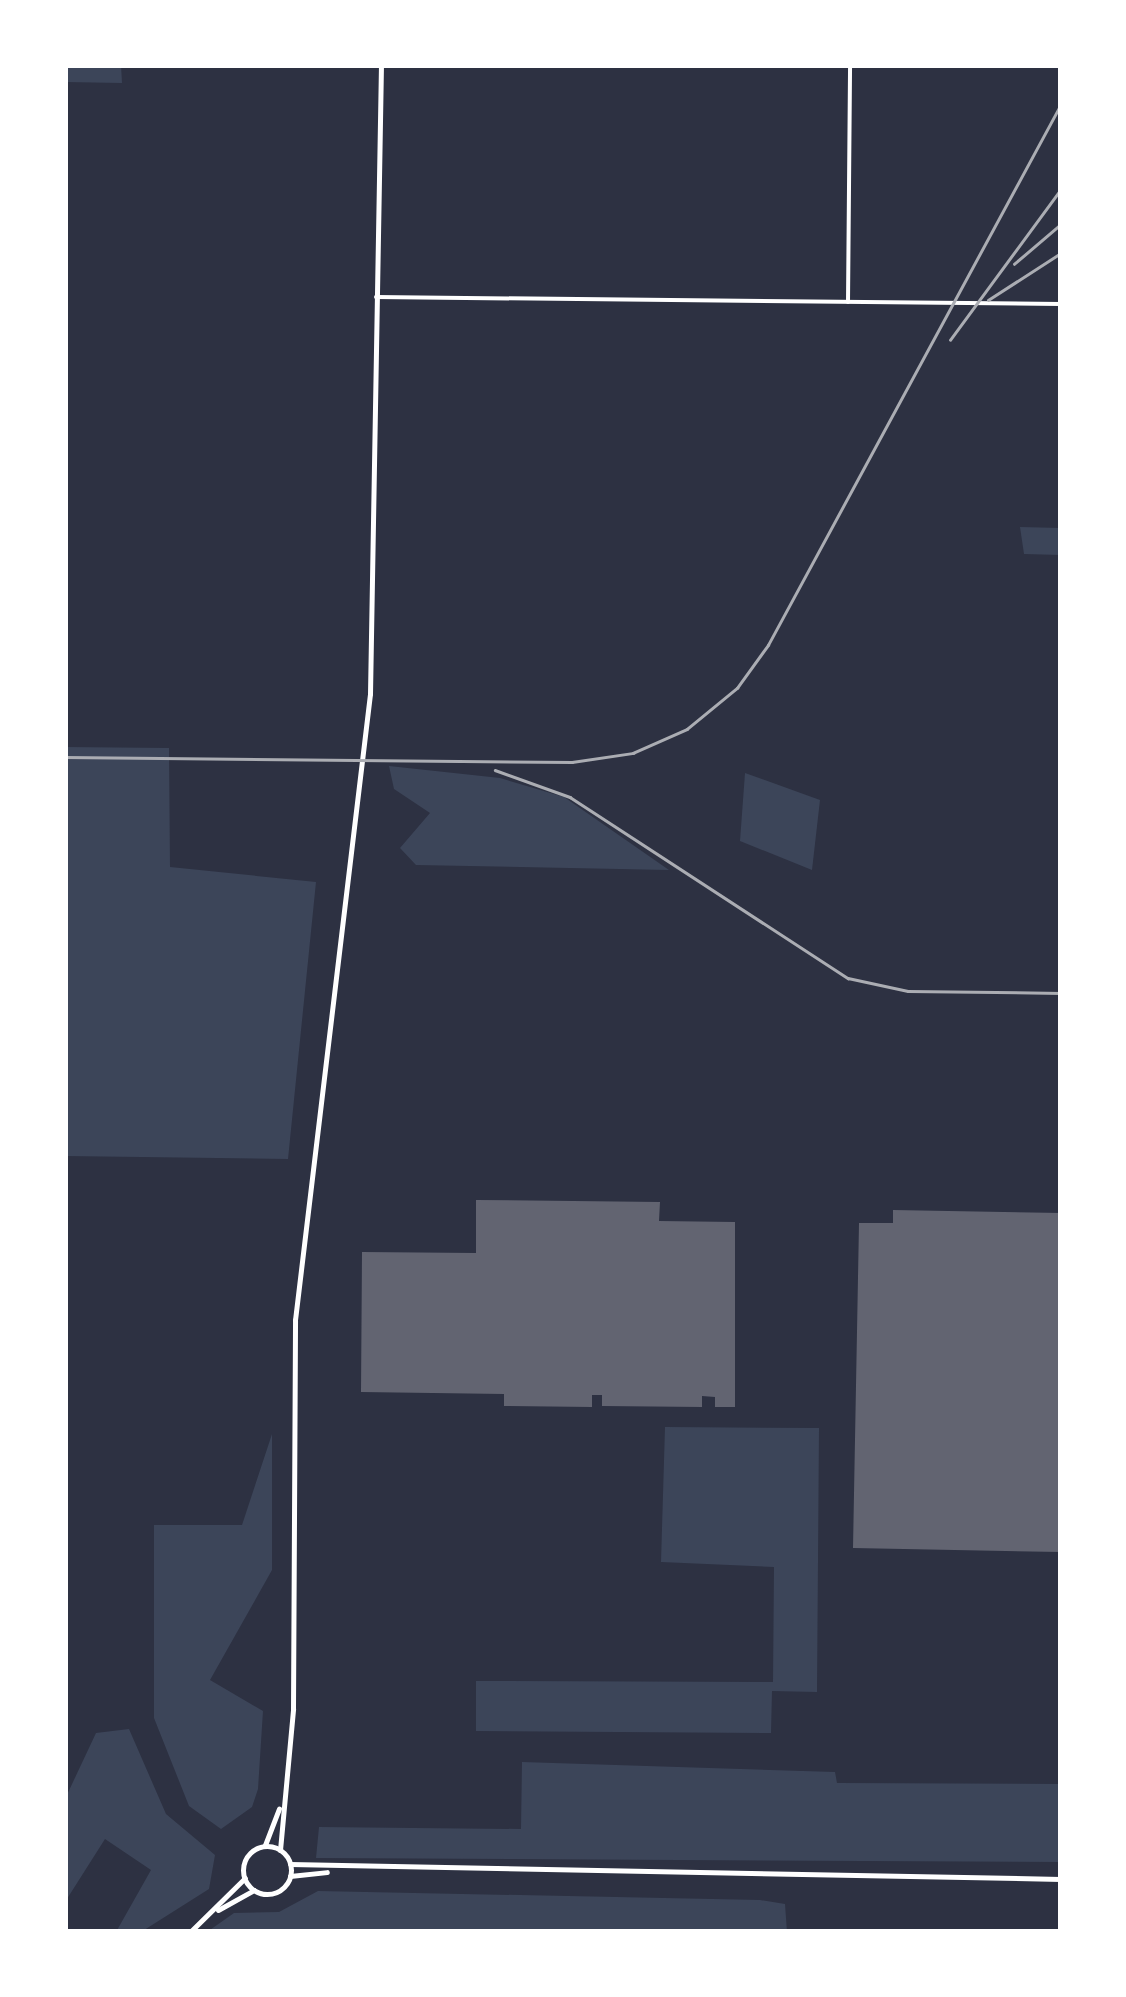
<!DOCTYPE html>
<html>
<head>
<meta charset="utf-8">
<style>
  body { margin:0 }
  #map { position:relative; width:1126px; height:1997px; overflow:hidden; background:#2d3142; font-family:"Varela Round",sans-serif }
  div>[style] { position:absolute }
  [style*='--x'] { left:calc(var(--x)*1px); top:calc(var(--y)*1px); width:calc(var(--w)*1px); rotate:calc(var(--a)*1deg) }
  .green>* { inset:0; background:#3c4559 }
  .building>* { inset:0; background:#626471 }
  .minor>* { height:4px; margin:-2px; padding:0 2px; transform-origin:2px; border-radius:2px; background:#fff }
  .tertiary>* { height:5px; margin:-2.5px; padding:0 2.5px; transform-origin:2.5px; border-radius:2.5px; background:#fff }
  .tertiary>.ring { margin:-2.5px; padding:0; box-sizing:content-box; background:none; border:5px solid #fff; border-radius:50% }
  .rail>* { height:2.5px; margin:-1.25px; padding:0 1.25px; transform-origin:1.25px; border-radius:1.25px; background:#abadb3 }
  span { translate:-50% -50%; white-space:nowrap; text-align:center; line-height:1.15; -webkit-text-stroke:8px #fff; paint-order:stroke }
  .frame { position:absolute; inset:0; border:68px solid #fff; pointer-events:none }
</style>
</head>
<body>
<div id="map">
  <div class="green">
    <div style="clip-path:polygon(65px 65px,121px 65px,122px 83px,65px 82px)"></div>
    <div style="clip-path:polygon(1020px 527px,1061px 528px,1061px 555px,1024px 554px)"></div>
    <div style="clip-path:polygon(65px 747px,169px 748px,170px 867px,316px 882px,288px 1159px,65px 1156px)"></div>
    <div style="clip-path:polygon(389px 766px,500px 778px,564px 797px,669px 870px,416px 865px,400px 848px,430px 813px,394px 789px)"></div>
    <div style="clip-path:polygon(745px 773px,820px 800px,812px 870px,740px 841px)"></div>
    <div style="clip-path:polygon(665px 1427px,819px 1428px,817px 1692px,772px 1691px,771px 1733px,476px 1731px,476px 1681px,773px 1682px,774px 1567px,661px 1562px)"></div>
    <div style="clip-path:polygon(272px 1434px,272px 1570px,210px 1680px,263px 1711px,258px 1789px,252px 1807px,221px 1829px,189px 1806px,154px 1718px,154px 1525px,242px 1525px)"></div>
    <div style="clip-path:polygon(129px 1729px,166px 1814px,215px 1855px,209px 1889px,141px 1932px,116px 1932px,151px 1870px,105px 1839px,65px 1902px,65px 1799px,96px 1733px)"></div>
    <div style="clip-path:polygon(522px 1762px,835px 1772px,837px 1783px,1061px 1784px,1061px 1862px,316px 1858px,319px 1827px,521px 1829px)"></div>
    <div style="clip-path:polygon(318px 1891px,760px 1900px,785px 1904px,787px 1932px,207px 1932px,234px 1913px,279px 1912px)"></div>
  </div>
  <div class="building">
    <div style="clip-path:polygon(476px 1200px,660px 1202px,659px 1221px,735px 1222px,735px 1407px,715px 1407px,715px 1397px,702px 1396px,702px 1407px,602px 1406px,602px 1395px,592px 1395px,592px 1407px,504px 1406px,504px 1394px,361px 1392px,362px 1252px,476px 1253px)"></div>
    <div style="clip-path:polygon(893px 1210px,1061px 1213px,1061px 1552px,853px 1548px,859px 1223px,893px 1223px)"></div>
  </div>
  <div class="minor">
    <div style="--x:376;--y:297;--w:685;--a:0.59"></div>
    <div style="--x:848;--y:302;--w:237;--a:-89.5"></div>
  </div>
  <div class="tertiary">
    <div style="--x:265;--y:1845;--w:39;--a:-69"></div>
    <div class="ring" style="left:243px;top:1846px;width:43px;height:43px"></div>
    <div style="--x:280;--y:1850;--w:142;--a:-84.7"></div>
    <div style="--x:293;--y:1709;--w:389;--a:-89.7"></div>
    <div style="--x:295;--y:1320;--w:630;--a:-83.17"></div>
    <div style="--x:370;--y:694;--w:629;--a:-89"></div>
    <div style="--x:290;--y:1864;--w:771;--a:1.11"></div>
    <div style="--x:290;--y:1876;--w:37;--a:-6"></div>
    <div style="--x:218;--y:1910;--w:41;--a:-29.1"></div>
    <div style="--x:190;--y:1932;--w:77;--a:-44.5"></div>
  </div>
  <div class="rail">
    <div style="--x:1014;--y:264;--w:62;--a:-40.4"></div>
    <div style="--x:988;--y:300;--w:87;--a:-32.8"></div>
    <div style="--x:950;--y:340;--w:187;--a:-53.7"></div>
    <div style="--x:65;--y:757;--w:507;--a:0.57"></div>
    <div style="--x:572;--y:762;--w:62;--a:-8.4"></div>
    <div style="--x:633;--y:753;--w:59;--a:-24"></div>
    <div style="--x:687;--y:729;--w:65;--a:-39.4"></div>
    <div style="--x:737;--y:688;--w:53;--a:-54.2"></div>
    <div style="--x:768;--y:645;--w:615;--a:-61.56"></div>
    <div style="--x:495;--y:770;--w:80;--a:19.8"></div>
    <div style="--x:570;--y:797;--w:332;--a:33.1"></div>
    <div style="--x:848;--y:978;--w:61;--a:12.2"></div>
    <div style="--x:908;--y:991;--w:153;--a:0.7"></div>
  </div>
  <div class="frame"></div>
</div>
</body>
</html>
